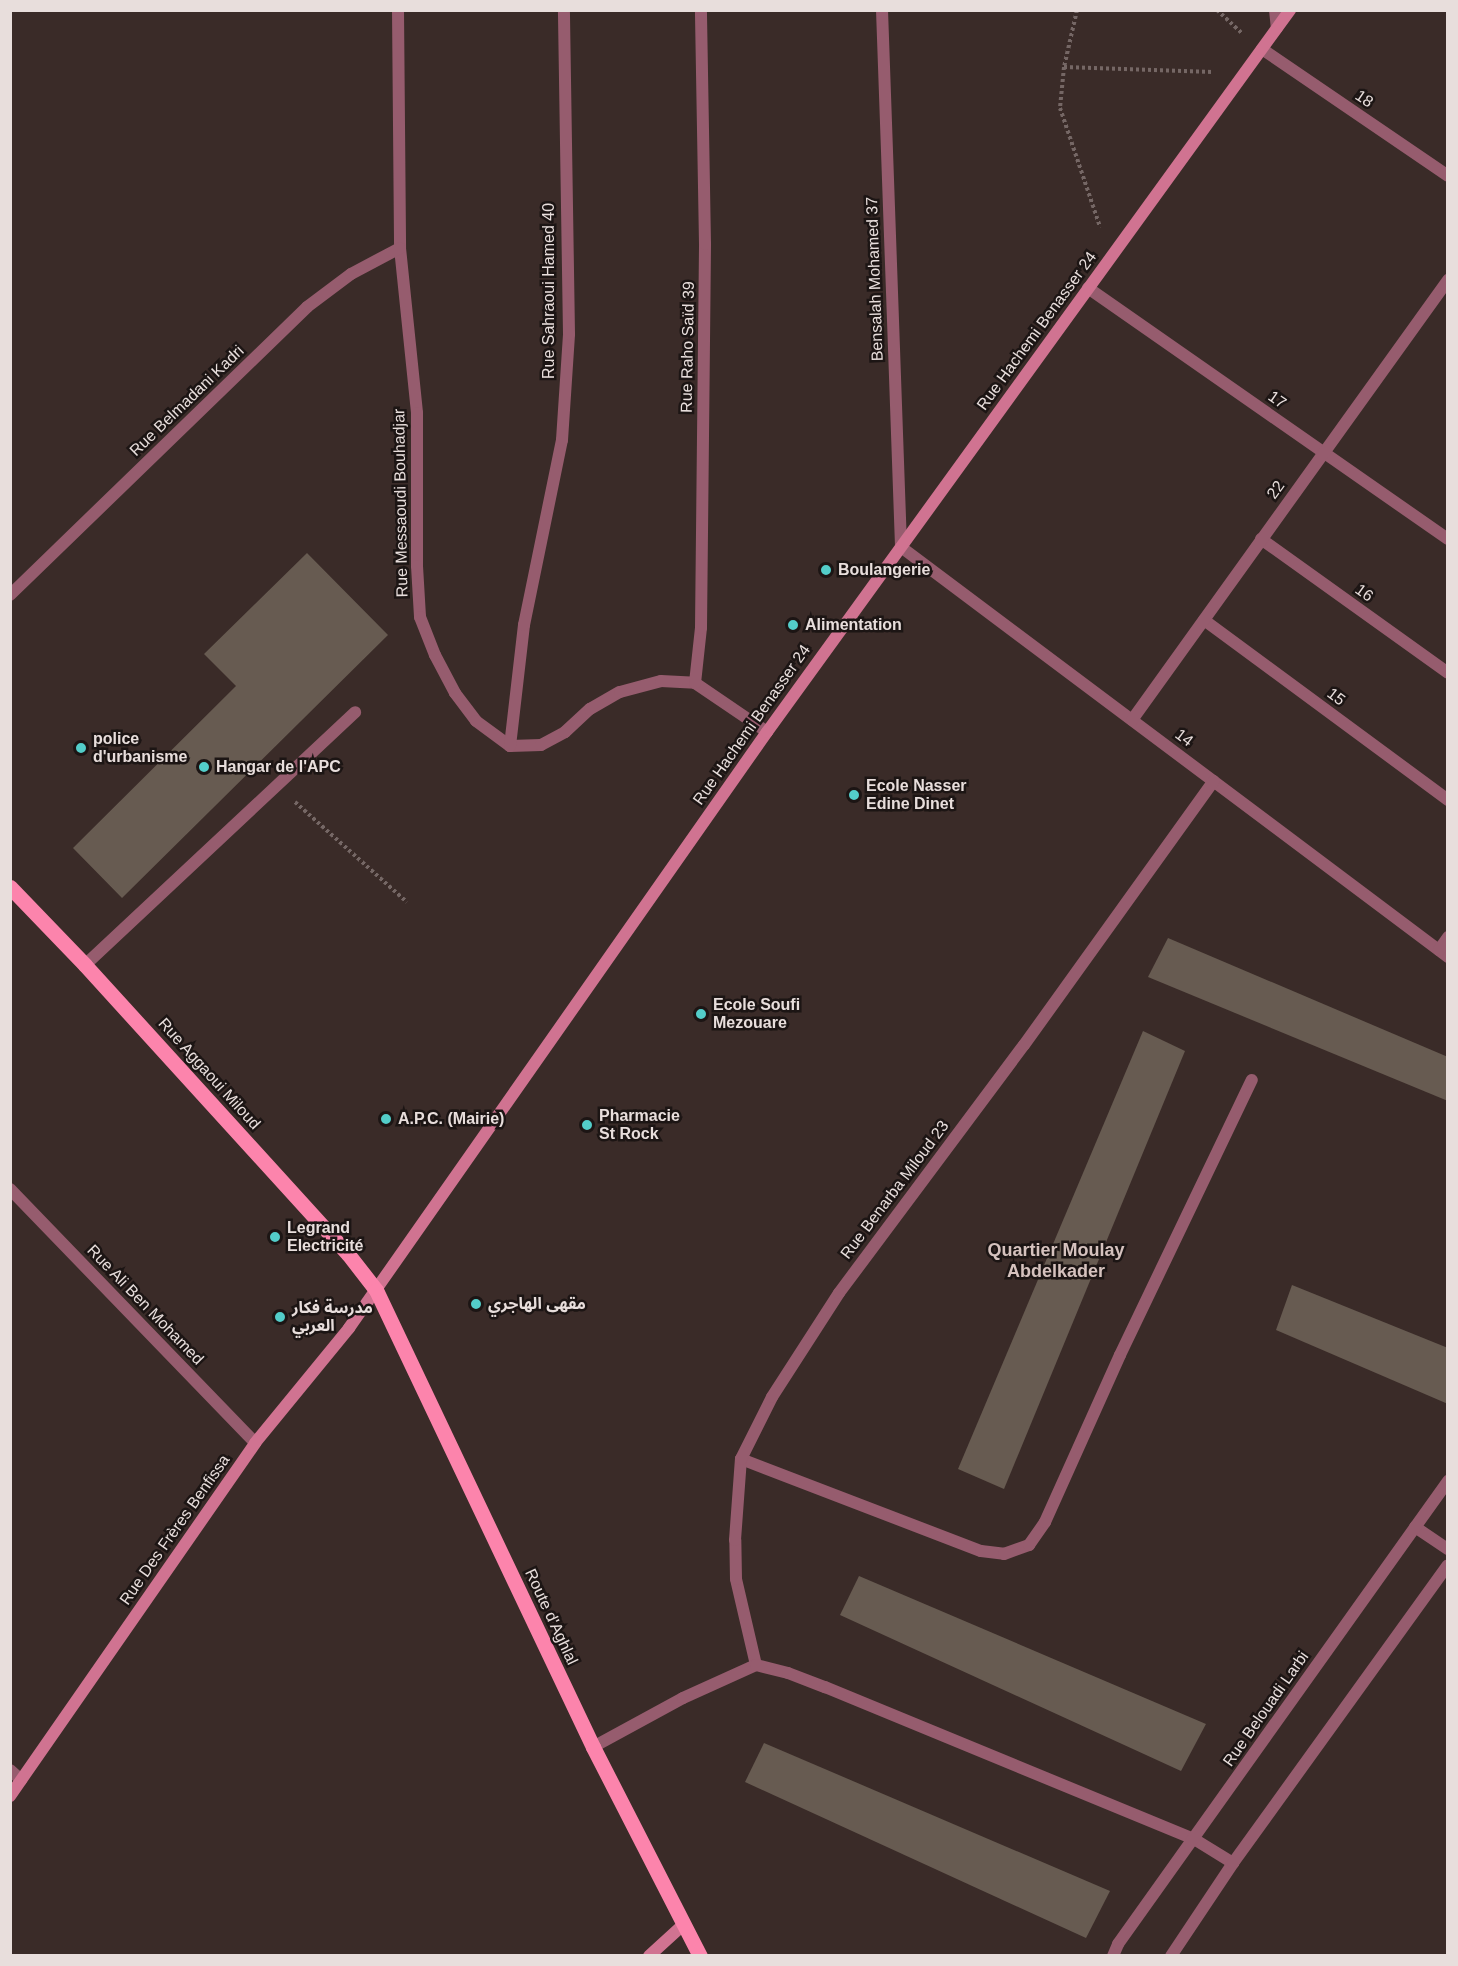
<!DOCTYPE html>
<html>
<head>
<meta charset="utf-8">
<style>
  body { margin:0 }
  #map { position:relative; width:1458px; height:1966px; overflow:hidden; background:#3a2b28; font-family:Helvetica,"Noto Sans Arabic",sans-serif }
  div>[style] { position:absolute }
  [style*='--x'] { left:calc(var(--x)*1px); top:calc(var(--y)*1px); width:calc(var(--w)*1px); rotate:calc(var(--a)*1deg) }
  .building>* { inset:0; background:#675b51 }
  .path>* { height:4px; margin-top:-2px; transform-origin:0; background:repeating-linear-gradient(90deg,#756765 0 3px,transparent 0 6px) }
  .lane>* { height:12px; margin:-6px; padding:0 6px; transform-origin:6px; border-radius:6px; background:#965c6e }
  .street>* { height:12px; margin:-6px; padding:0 6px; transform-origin:6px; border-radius:6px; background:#965c6e }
  .secondary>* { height:12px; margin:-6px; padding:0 6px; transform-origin:6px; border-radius:6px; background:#d07391 }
  .primary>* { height:15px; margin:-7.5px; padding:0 7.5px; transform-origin:7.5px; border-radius:7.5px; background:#fc84ac }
  .dots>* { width:16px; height:16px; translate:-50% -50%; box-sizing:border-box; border:3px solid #1c1514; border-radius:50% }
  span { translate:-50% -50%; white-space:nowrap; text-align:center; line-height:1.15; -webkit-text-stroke:5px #1c1514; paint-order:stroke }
  .street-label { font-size:16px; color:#e8dedc }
  .poi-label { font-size:16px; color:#e8dedc; font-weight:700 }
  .left { translate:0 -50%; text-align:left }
  .neighbourhood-label { font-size:18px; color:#d5c2be; font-weight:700 }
  .frame { position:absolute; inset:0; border:12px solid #e8dedc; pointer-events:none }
</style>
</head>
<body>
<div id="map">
  <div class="building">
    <div style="clip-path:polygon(307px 553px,388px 635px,122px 898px,73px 848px,236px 686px,204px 654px)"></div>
    <div style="clip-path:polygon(1168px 938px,1448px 1057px,1448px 1101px,1148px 977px)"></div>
    <div style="clip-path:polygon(1143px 1031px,1185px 1051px,1004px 1489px,958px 1469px)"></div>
    <div style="clip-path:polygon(1292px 1285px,1448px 1348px,1448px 1404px,1276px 1330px)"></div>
    <div style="clip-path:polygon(859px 1576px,1206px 1724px,1181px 1771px,840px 1615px)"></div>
    <div style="clip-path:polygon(764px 1743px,1110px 1891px,1086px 1938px,745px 1782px)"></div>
  </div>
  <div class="path">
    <div style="--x:1077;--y:10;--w:58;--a:102.8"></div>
    <div style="--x:1064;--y:67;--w:41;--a:95.6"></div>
    <div style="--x:1060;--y:108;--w:126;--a:71.4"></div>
    <div style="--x:1217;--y:10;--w:35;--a:43"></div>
    <div style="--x:1064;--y:67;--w:149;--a:1.9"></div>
    <div style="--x:295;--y:802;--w:150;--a:41.8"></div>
  </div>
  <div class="lane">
    <div style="--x:741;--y:1459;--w:257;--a:21"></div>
    <div style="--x:981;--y:1551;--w:23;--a:7"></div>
    <div style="--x:1004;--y:1554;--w:27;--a:-20"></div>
    <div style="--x:1029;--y:1545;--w:28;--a:-55"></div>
    <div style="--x:1045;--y:1522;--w:183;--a:-65.8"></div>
    <div style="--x:1120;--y:1355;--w:305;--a:-64.4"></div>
  </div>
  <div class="street">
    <div style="--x:398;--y:10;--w:238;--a:89.5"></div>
    <div style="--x:400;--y:248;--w:166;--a:84.1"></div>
    <div style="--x:417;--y:413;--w:153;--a:90"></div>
    <div style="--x:417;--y:566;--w:51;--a:86.6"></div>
    <div style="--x:420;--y:617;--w:41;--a:68.5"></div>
    <div style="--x:435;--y:655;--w:43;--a:62.2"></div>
    <div style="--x:455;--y:693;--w:35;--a:53"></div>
    <div style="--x:476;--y:721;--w:42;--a:36.3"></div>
    <div style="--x:510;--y:746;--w:31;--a:-2"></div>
    <div style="--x:541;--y:745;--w:27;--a:-28"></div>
    <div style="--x:565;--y:732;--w:34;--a:-43"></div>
    <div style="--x:590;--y:709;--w:34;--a:-30"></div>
    <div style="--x:620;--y:692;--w:42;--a:-15"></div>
    <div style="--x:661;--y:681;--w:34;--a:3"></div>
    <div style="--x:695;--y:683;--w:87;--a:34.2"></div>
    <div style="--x:882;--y:10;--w:537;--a:87.97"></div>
    <div style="--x:901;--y:547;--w:684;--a:36.85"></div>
    <div style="--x:1275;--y:10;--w:18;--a:84"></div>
    <div style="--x:1262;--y:49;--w:225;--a:34.3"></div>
    <div style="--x:1088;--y:288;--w:439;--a:34.9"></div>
    <div style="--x:1261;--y:539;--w:230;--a:35.6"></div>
    <div style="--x:10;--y:595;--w:414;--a:-44.1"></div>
    <div style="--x:307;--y:307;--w:55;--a:-36.9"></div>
    <div style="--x:351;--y:274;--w:55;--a:-28"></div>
    <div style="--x:1204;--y:620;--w:303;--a:36.4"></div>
    <div style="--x:695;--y:683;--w:55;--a:-83.8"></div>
    <div style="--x:701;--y:628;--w:384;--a:-89.4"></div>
    <div style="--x:705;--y:244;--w:234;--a:-91"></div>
    <div style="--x:1132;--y:720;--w:542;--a:-54.31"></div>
    <div style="--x:510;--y:746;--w:122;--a:-83.4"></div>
    <div style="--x:524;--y:625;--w:189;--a:-78.4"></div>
    <div style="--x:562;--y:440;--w:106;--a:-86.2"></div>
    <div style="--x:569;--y:334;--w:324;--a:-90.9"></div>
    <div style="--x:1439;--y:950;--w:16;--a:-55"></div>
    <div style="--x:85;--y:965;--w:370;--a:-43.1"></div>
    <div style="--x:10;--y:1189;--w:353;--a:46"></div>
    <div style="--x:1415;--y:1527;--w:40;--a:34"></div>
    <div style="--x:756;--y:1665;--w:88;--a:-103.1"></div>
    <div style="--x:736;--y:1579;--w:39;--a:-91"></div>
    <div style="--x:735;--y:1540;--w:81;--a:-85.8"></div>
    <div style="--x:741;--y:1459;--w:69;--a:-63.4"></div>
    <div style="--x:772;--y:1397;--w:124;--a:-57.2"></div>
    <div style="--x:839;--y:1293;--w:309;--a:-53.3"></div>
    <div style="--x:1024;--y:1045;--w:325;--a:-54.3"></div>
    <div style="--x:593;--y:1747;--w:102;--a:-28.6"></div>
    <div style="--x:683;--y:1698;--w:80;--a:-24.3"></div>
    <div style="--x:756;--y:1665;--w:33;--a:14"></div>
    <div style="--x:788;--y:1673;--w:40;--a:21"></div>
    <div style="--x:825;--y:1687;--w:399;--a:22.4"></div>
    <div style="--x:1194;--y:1839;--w:46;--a:31.6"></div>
    <div style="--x:10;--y:1770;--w:15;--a:42"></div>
    <div style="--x:1113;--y:1956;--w:13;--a:-67"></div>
    <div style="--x:1118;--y:1944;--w:569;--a:-54.52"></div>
    <div style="--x:1171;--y:1956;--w:112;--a:-56.3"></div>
    <div style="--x:1233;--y:1863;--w:367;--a:-54.2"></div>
  </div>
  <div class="secondary">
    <div style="--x:10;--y:1796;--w:430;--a:-55.2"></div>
    <div style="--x:255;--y:1443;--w:149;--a:-50.7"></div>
    <div style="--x:349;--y:1328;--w:728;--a:-54.96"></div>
    <div style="--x:767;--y:732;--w:892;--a:-54.08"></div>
    <div style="--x:649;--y:1956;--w:46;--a:-42.4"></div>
  </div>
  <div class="primary">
    <div style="--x:10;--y:887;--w:108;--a:46.1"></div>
    <div style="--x:85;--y:965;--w:391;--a:47.7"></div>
    <div style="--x:348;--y:1254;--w:46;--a:52.1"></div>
    <div style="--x:376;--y:1290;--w:506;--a:64.6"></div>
    <div style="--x:593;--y:1747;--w:235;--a:62.9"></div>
  </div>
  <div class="dots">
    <div style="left:826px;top:570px;background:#53cdc9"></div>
    <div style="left:793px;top:625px;background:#53cdc9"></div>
    <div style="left:81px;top:748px;background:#53cdc9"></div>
    <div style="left:204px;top:767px;background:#53cdc9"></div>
    <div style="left:854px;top:795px;background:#53cdc9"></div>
    <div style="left:701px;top:1014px;background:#53cdc9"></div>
    <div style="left:386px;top:1119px;background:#53cdc9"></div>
    <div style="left:587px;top:1125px;background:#53cdc9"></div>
    <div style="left:275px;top:1237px;background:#53cdc9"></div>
    <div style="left:476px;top:1304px;background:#53cdc9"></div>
    <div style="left:280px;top:1317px;background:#53cdc9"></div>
  </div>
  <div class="street-label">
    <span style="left:1364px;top:99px;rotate:34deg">18</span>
    <span style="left:875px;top:279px;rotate:-92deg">Bensalah Mohamed 37</span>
    <span style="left:549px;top:291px;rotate:-90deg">Rue Sahraoui Hamed 40</span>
    <span style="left:1037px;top:331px;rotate:-54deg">Rue Hachemi Benasser 24</span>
    <span style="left:688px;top:347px;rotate:-89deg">Rue Raho Saïd 39</span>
    <span style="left:1277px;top:400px;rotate:35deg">17</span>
    <span style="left:187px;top:401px;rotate:-44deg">Rue Belmadani Kadri</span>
    <span style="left:1276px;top:490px;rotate:-55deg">22</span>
    <span style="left:401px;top:503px;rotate:-91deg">Rue Messaoudi Bouhadjar</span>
    <span style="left:1364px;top:593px;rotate:36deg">16</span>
    <span style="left:1336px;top:697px;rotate:37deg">15</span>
    <span style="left:752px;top:725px;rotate:-55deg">Rue Hachemi Benasser 24</span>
    <span style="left:1184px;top:738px;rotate:37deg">14</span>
    <span style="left:209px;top:1074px;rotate:48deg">Rue Aggaoui Miloud</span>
    <span style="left:895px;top:1190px;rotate:-53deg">Rue Benarba Miloud 23</span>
    <span style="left:145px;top:1305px;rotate:46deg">Rue Ali Ben Mohamed</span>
    <span style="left:175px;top:1530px;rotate:-55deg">Rue Des Frères Benfissa</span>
    <span style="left:551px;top:1617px;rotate:65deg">Route d'Aghlal</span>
    <span style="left:1266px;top:1709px;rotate:-55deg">Rue Belouadi Larbi</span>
  </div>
  <div class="poi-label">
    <span class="left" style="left:838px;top:570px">Boulangerie</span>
    <span class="left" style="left:805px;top:625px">Alimentation</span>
    <span class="left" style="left:93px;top:748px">police<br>d'urbanisme</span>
    <span class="left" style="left:216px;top:767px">Hangar de l'APC</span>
    <span class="left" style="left:866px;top:795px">Ecole Nasser<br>Edine Dinet</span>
    <span class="left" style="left:713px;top:1014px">Ecole Soufi<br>Mezouare</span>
    <span class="left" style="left:599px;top:1125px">Pharmacie<br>St Rock</span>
    <span class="left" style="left:398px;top:1119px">A.P.C. (Mairie)</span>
    <span class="left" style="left:287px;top:1237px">Legrand<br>Electricité</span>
    <span class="left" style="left:488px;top:1304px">مقهى الهاجري</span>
    <span class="left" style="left:292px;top:1317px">مدرسة فكار<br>العربي</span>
  </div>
  <div class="neighbourhood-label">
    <span style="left:1056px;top:1261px">Quartier Moulay<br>Abdelkader</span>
  </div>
  <div class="frame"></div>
</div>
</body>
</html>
